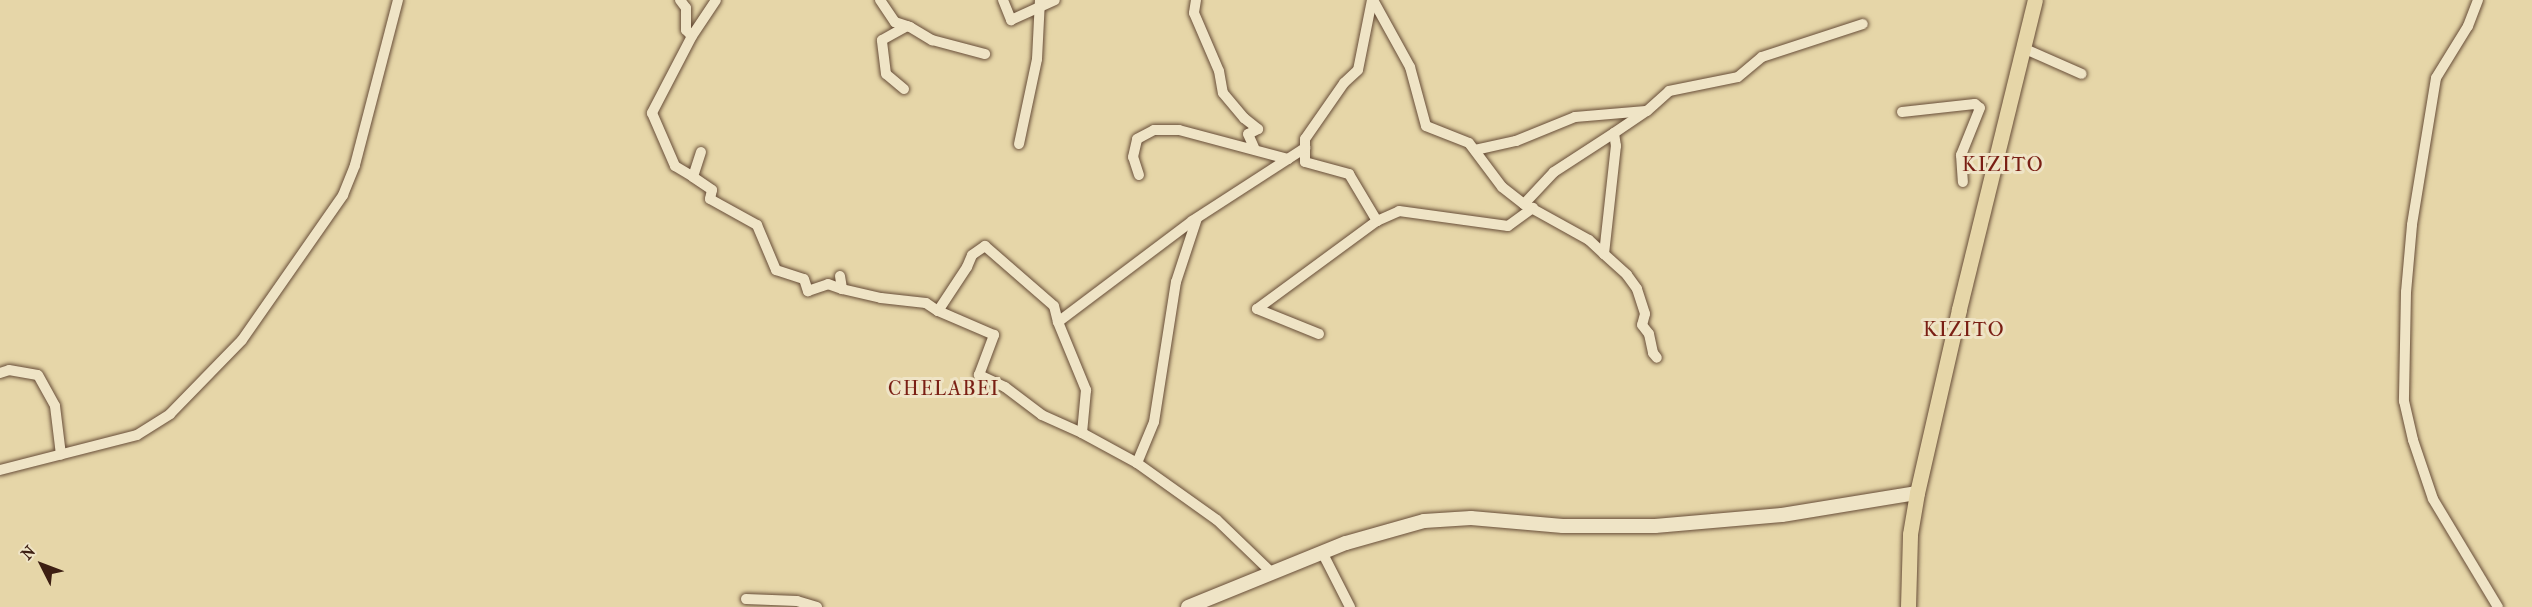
<!DOCTYPE html>
<html>
<head>
<meta charset="utf-8">
<style>
  body { margin:0 }
  #map { position:relative; width:2532px; height:607px; overflow:hidden; background:#e6d6a8; font-family:"IM FELL French Canon",serif }
  div>[style] { position:absolute }
  [style*='--x'] { left:calc(var(--x)*1px); top:calc(var(--y)*1px); width:calc(var(--w)*1px); rotate:calc(var(--a)*1deg) }
  .roads { filter:drop-shadow(0 0 2px #674d38) drop-shadow(0 0 2px #674d38) }
  .street>* { height:10px; margin:-5px; padding:0 5px; transform-origin:5px; border-radius:5px; background:#efe4c6 }
  .secondary>* { height:14px; margin:-7px; padding:0 7px; transform-origin:7px; border-radius:7px; background:#efe4c6 }
  .primary>* { height:15px; margin:-7.5px; padding:0 7.5px; transform-origin:7.5px; border-radius:7.5px; background:#e6d6a8 }
  span { translate:-50% -50%; white-space:nowrap; text-align:center; line-height:1.15; -webkit-text-stroke:6px #efe4c6; paint-order:stroke }
  .quarter-label { font-size:20px; color:#7a1f14; letter-spacing:1.5px }
  .north { position:absolute; left:12px; top:535px; width:60px; height:60px; -webkit-text-stroke:4px #efe4c6; paint-order:stroke; rotate:312deg; font-size:16px; font-weight:700; line-height:24px; text-align:center; color:#3d1f13 }
  .north::after { content:''; display:block; margin:auto; width:21px; height:27px; background:#3d1f13; clip-path:polygon(50% 0,100% 100%,50% 72%,0 100%) }
</style>
</head>
<body>
<div id="map">
  <div class="roads">
    <div class="street">
      <div style="--x:680;--y:0;--w:10;--a:53"></div>
      <div style="--x:686;--y:8;--w:22;--a:90"></div>
      <div style="--x:686;--y:30;--w:8;--a:45"></div>
      <div style="--x:692;--y:36;--w:43;--a:-56.3"></div>
      <div style="--x:880;--y:0;--w:27;--a:56"></div>
      <div style="--x:895;--y:22;--w:16;--a:18"></div>
      <div style="--x:910;--y:27;--w:26;--a:31"></div>
      <div style="--x:932;--y:40;--w:55;--a:14.8"></div>
      <div style="--x:1003;--y:0;--w:22;--a:68"></div>
      <div style="--x:1011;--y:20;--w:48;--a:-24.4"></div>
      <div style="--x:1196;--y:0;--w:13;--a:99"></div>
      <div style="--x:1194;--y:13;--w:63;--a:66.7"></div>
      <div style="--x:1219;--y:71;--w:22;--a:80"></div>
      <div style="--x:1223;--y:93;--w:33;--a:50"></div>
      <div style="--x:1244;--y:118;--w:18;--a:38"></div>
      <div style="--x:1258;--y:129;--w:11;--a:153"></div>
      <div style="--x:1248;--y:134;--w:17;--a:66"></div>
      <div style="--x:1372;--y:0;--w:71;--a:101.3"></div>
      <div style="--x:1358;--y:70;--w:19;--a:137"></div>
      <div style="--x:1344;--y:83;--w:68;--a:124.9"></div>
      <div style="--x:1305;--y:139;--w:23;--a:90"></div>
      <div style="--x:1305;--y:162;--w:46;--a:15.3"></div>
      <div style="--x:1349;--y:174;--w:55;--a:59.2"></div>
      <div style="--x:1377;--y:221;--w:24;--a:-24"></div>
      <div style="--x:1399;--y:211;--w:110;--a:7.8"></div>
      <div style="--x:1508;--y:226;--w:31;--a:-36"></div>
      <div style="--x:1373;--y:0;--w:77;--a:61.1"></div>
      <div style="--x:1410;--y:67;--w:61;--a:74.8"></div>
      <div style="--x:1426;--y:126;--w:46;--a:21.6"></div>
      <div style="--x:1469;--y:143;--w:55;--a:53.1"></div>
      <div style="--x:1502;--y:187;--w:28;--a:38"></div>
      <div style="--x:2478;--y:0;--w:28;--a:111"></div>
      <div style="--x:2468;--y:26;--w:61;--a:121.6"></div>
      <div style="--x:2436;--y:78;--w:149;--a:99.3"></div>
      <div style="--x:2412;--y:225;--w:67;--a:95.1"></div>
      <div style="--x:2406;--y:292;--w:109;--a:91.1"></div>
      <div style="--x:2404;--y:401;--w:40;--a:77"></div>
      <div style="--x:2413;--y:440;--w:62;--a:71.3"></div>
      <div style="--x:2433;--y:499;--w:126;--a:59"></div>
      <div style="--x:692;--y:36;--w:87;--a:117.5"></div>
      <div style="--x:652;--y:113;--w:58;--a:66.5"></div>
      <div style="--x:675;--y:166;--w:21;--a:31"></div>
      <div style="--x:2023;--y:48;--w:64;--a:23.8"></div>
      <div style="--x:904;--y:89;--w:23;--a:-140"></div>
      <div style="--x:886;--y:74;--w:34;--a:-97"></div>
      <div style="--x:882;--y:40;--w:29;--a:-29"></div>
      <div style="--x:1902;--y:112;--w:73;--a:-6.3"></div>
      <div style="--x:1975;--y:104;--w:6;--a:39"></div>
      <div style="--x:1980;--y:108;--w:51;--a:112"></div>
      <div style="--x:1961;--y:155;--w:27;--a:86"></div>
      <div style="--x:1614;--y:133;--w:40;--a:-34"></div>
      <div style="--x:1647;--y:111;--w:30;--a:-42"></div>
      <div style="--x:1669;--y:91;--w:70;--a:-11.5"></div>
      <div style="--x:1738;--y:77;--w:31;--a:-40"></div>
      <div style="--x:1762;--y:57;--w:106;--a:-18.1"></div>
      <div style="--x:1019;--y:144;--w:87;--a:-78"></div>
      <div style="--x:1037;--y:59;--w:59;--a:-87.1"></div>
      <div style="--x:1475;--y:150;--w:42;--a:-12.4"></div>
      <div style="--x:1516;--y:141;--w:64;--a:-22.1"></div>
      <div style="--x:1575;--y:117;--w:71;--a:-4.8"></div>
      <div style="--x:701;--y:152;--w:26;--a:108"></div>
      <div style="--x:693;--y:177;--w:23;--a:34"></div>
      <div style="--x:712;--y:190;--w:9;--a:103"></div>
      <div style="--x:710;--y:199;--w:54;--a:29"></div>
      <div style="--x:757;--y:225;--w:49;--a:67.1"></div>
      <div style="--x:776;--y:270;--w:29;--a:18"></div>
      <div style="--x:804;--y:279;--w:13;--a:72"></div>
      <div style="--x:808;--y:291;--w:21;--a:-19"></div>
      <div style="--x:828;--y:284;--w:15;--a:20"></div>
      <div style="--x:1139;--y:175;--w:19;--a:-108"></div>
      <div style="--x:1133;--y:157;--w:18;--a:-77"></div>
      <div style="--x:1137;--y:139;--w:19;--a:-28"></div>
      <div style="--x:1154;--y:130;--w:25;--a:0"></div>
      <div style="--x:1179;--y:130;--w:113;--a:14.9"></div>
      <div style="--x:1604;--y:254;--w:109;--a:-83.7"></div>
      <div style="--x:1616;--y:146;--w:13;--a:-99"></div>
      <div style="--x:1614;--y:133;--w:72;--a:147"></div>
      <div style="--x:1554;--y:172;--w:44;--a:133.2"></div>
      <div style="--x:1524;--y:204;--w:74;--a:29"></div>
      <div style="--x:1589;--y:240;--w:21;--a:43"></div>
      <div style="--x:1604;--y:254;--w:31;--a:42"></div>
      <div style="--x:1627;--y:275;--w:17;--a:54"></div>
      <div style="--x:1637;--y:289;--w:26;--a:72"></div>
      <div style="--x:1645;--y:314;--w:11;--a:105"></div>
      <div style="--x:1642;--y:325;--w:11;--a:52"></div>
      <div style="--x:1649;--y:334;--w:19;--a:78"></div>
      <div style="--x:1653;--y:353;--w:6;--a:51"></div>
      <div style="--x:840;--y:276;--w:13;--a:81"></div>
      <div style="--x:842;--y:289;--w:40;--a:13"></div>
      <div style="--x:881;--y:298;--w:45;--a:6.3"></div>
      <div style="--x:926;--y:303;--w:14;--a:34"></div>
      <div style="--x:1058;--y:322;--w:168;--a:-37"></div>
      <div style="--x:1192;--y:221;--w:135;--a:-32.9"></div>
      <div style="--x:1319;--y:334;--w:67;--a:-158"></div>
      <div style="--x:1257;--y:309;--w:149;--a:-36.3"></div>
      <div style="--x:0;--y:373;--w:9;--a:-18"></div>
      <div style="--x:9;--y:370;--w:29;--a:10"></div>
      <div style="--x:38;--y:375;--w:35;--a:61"></div>
      <div style="--x:55;--y:406;--w:49;--a:83"></div>
      <div style="--x:1082;--y:433;--w:44;--a:-155.8"></div>
      <div style="--x:1042;--y:415;--w:46;--a:-142.9"></div>
      <div style="--x:1005;--y:387;--w:29;--a:-155"></div>
      <div style="--x:979;--y:375;--w:43;--a:-69.4"></div>
      <div style="--x:994;--y:335;--w:61;--a:-156.8"></div>
      <div style="--x:938;--y:311;--w:53;--a:-56.6"></div>
      <div style="--x:967;--y:267;--w:13;--a:-67"></div>
      <div style="--x:972;--y:255;--w:16;--a:-35"></div>
      <div style="--x:985;--y:246;--w:91;--a:41"></div>
      <div style="--x:1054;--y:306;--w:16;--a:76"></div>
      <div style="--x:1058;--y:322;--w:74;--a:67.6"></div>
      <div style="--x:1086;--y:390;--w:43;--a:95.3"></div>
      <div style="--x:1082;--y:433;--w:63;--a:28.6"></div>
      <div style="--x:1137;--y:463;--w:44;--a:-67.5"></div>
      <div style="--x:1154;--y:422;--w:142;--a:-81.1"></div>
      <div style="--x:1176;--y:282;--w:67;--a:-71.8"></div>
      <div style="--x:1137;--y:463;--w:98;--a:35.5"></div>
      <div style="--x:1217;--y:520;--w:75;--a:43.9"></div>
      <div style="--x:0;--y:470;--w:141;--a:-14.3"></div>
      <div style="--x:137;--y:435;--w:39;--a:-32"></div>
      <div style="--x:170;--y:414;--w:103;--a:-45.8"></div>
      <div style="--x:242;--y:340;--w:177;--a:-55.1"></div>
      <div style="--x:343;--y:195;--w:32;--a:-68"></div>
      <div style="--x:355;--y:165;--w:171;--a:-75.4"></div>
      <div style="--x:1322;--y:552;--w:62;--a:63"></div>
      <div style="--x:746;--y:599;--w:51;--a:2.2"></div>
      <div style="--x:797;--y:601;--w:21;--a:17"></div>
    </div>
    <div class="secondary">
      <div style="--x:1188;--y:607;--w:170;--a:-22.1"></div>
      <div style="--x:1346;--y:543;--w:81;--a:-15.8"></div>
      <div style="--x:1424;--y:521;--w:47;--a:-3.7"></div>
      <div style="--x:1471;--y:518;--w:92;--a:5"></div>
      <div style="--x:1563;--y:526;--w:92;--a:0"></div>
      <div style="--x:1655;--y:526;--w:127;--a:-5"></div>
      <div style="--x:1782;--y:515;--w:137;--a:-9.3"></div>
    </div>
    <div class="primary">
      <div style="--x:1908;--y:607;--w:73;--a:-88.4"></div>
      <div style="--x:1910;--y:534;--w:42;--a:-80.3"></div>
      <div style="--x:1917;--y:493;--w:189;--a:-77.1"></div>
      <div style="--x:1959;--y:309;--w:318;--a:-76.2"></div>
    </div>
  </div>
  <div class="quarter-label">
    <span style="left:2003px;top:164px">KIZITO</span>
    <span style="left:1964px;top:329px">KIZITO</span>
    <span style="left:944px;top:388px">CHELABEI</span>
  </div>
  <div class="north">N</div>
</div>
</body>
</html>
